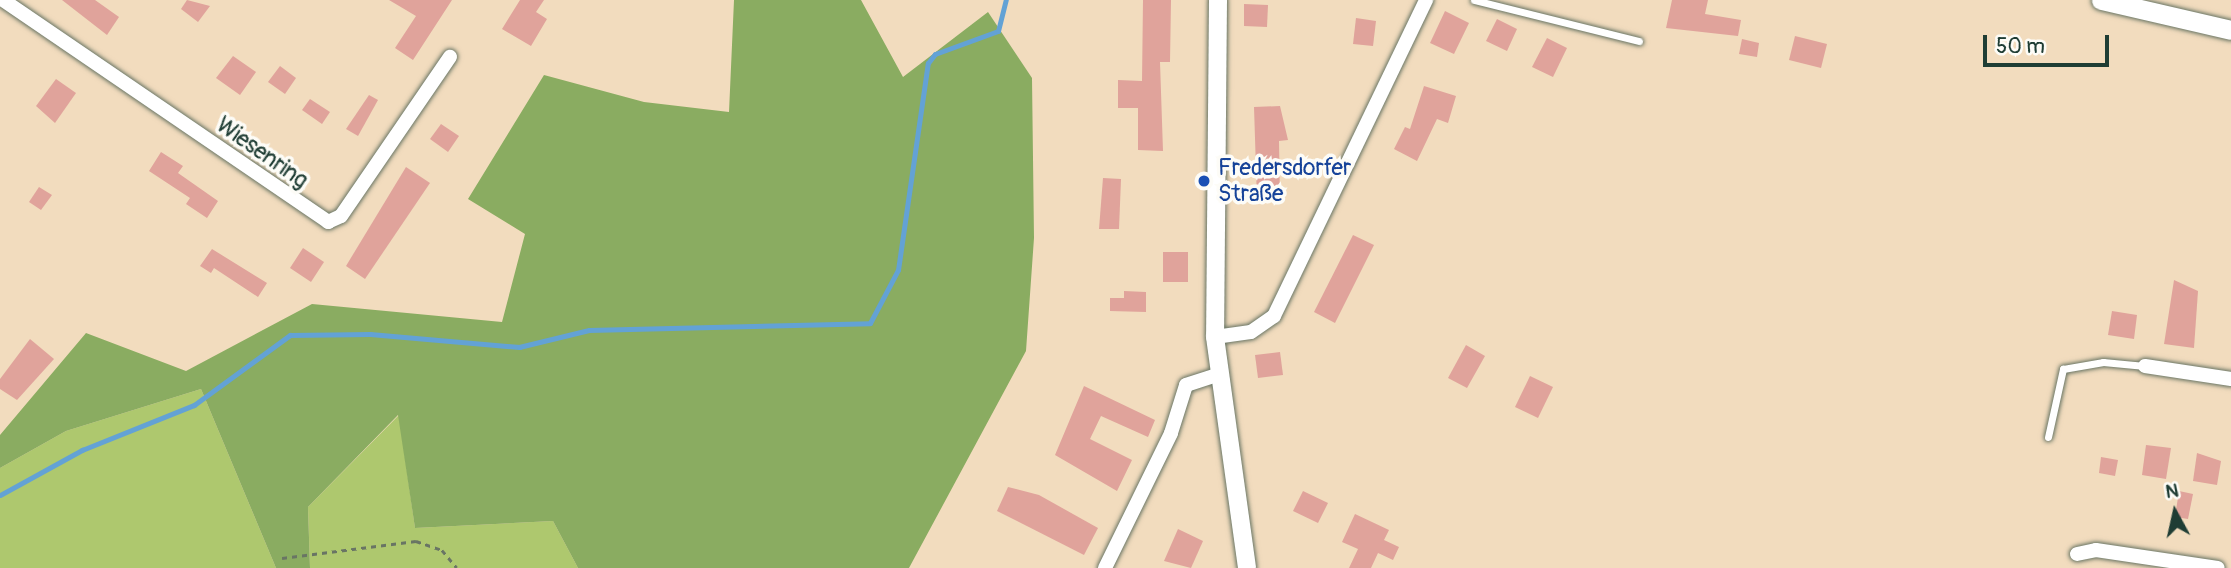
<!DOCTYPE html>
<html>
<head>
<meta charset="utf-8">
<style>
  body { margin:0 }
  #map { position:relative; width:2231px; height:568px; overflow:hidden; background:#f2dcbe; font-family:Pangolin,sans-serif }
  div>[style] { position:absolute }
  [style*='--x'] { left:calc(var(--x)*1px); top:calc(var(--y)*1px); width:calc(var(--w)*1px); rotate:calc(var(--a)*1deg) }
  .green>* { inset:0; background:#aec86e }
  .forest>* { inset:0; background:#8aac61 }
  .stream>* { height:5px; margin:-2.5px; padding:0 2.5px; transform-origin:2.5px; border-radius:2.5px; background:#63a2d5 }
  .building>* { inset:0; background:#e0a39b }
  .path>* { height:2.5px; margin-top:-1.25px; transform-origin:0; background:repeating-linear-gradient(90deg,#697564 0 5px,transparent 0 10px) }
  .roads { filter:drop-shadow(0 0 2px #697564) drop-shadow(0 0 2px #697564) }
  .service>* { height:7px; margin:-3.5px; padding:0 3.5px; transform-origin:3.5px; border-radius:3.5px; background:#fff }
  .minor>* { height:14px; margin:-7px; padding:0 7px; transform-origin:7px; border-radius:7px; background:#fff }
  .tertiary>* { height:18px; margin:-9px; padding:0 9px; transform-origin:9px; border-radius:9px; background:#fff }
  .secondary>* { height:19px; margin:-9.5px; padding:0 9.5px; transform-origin:9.5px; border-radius:9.5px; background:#fff }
  .dots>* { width:19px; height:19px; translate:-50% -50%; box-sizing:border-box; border:4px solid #fdfcf7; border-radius:50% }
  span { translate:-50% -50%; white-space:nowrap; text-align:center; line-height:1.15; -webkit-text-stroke:7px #fdfcf7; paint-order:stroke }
  .street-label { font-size:23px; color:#1f3d34 }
  .transit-label { font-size:23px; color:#164399 }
  .left { translate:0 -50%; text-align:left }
  .north { position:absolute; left:2140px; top:477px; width:70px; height:70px; -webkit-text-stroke:5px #fdfcf7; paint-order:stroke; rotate:352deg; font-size:19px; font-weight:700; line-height:28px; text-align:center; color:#1f3d34 }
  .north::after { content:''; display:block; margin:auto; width:24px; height:32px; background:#1f3d34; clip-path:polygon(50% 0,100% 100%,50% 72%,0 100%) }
  .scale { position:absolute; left:1983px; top:35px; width:126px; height:32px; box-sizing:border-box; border:4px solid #1f3d34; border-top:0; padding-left:9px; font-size:21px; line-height:24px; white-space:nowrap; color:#1f3d34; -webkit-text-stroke:5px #fdfcf7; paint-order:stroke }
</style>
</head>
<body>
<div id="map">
  <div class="green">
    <div style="clip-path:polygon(201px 389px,276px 568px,0 568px,0 468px,66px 431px)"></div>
    <div style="clip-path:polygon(399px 415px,415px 528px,553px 521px,578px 568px,310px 568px,308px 507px)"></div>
  </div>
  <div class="forest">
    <div style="clip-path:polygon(734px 0,861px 0,903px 77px,988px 12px,1032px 78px,1034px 238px,1026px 351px,909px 568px,578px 568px,553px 521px,415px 528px,398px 415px,308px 507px,310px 568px,276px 568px,201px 389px,66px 431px,0 468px,0 435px,86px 333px,186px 371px,312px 304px,502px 322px,525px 234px,468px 199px,544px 75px,644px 102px,729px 112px)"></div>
  </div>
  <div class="stream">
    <div style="--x:0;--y:495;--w:94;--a:-28.8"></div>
    <div style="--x:82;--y:450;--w:121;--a:-21.9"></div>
    <div style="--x:194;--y:405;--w:119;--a:-36.1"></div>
    <div style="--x:290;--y:335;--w:80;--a:-0.7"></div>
    <div style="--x:370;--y:334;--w:150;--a:5"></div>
    <div style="--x:519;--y:347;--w:72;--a:-13.7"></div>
    <div style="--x:589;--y:330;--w:281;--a:-1.4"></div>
    <div style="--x:870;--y:323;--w:60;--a:-62.2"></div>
    <div style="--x:898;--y:270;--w:209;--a:-81.8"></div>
    <div style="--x:928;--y:63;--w:11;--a:-52"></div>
    <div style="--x:935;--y:54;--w:67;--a:-20.1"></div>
    <div style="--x:998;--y:31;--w:32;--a:-76"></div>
  </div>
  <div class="building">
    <div style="clip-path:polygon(62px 0,95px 0,119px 17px,107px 35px)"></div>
    <div style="clip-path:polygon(187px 0,210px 6px,198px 22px,181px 9px)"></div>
    <div style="clip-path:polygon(389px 0,452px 0,413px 60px,395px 48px,416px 16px)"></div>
    <div style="clip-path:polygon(520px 0,544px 0,536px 12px,547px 19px,531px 46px,502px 29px)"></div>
    <div style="clip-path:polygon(1143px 0,1171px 0,1170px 62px,1160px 62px,1163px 151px,1138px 150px,1138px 108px,1118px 108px,1118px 80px,1142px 81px)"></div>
    <div style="clip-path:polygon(1672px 0,1708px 0,1705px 14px,1741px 20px,1738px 36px,1666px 28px)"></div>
    <div style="clip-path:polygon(1244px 4px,1268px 5px,1267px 27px,1244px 26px)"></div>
    <div style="clip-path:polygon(1445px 11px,1469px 23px,1454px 54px,1430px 43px)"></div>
    <div style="clip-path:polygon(1356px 18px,1376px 21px,1373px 46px,1353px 44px)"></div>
    <div style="clip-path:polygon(1497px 19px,1517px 29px,1507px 51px,1486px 41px)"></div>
    <div style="clip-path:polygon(1795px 36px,1827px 44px,1821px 68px,1789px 60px)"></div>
    <div style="clip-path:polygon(1547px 38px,1567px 48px,1553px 77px,1532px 67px)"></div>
    <div style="clip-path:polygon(1742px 39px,1759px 43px,1757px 57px,1739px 54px)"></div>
    <div style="clip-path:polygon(233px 56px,256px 72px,240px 95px,216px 78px)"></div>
    <div style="clip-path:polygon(280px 66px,296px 78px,285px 94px,268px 82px)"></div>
    <div style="clip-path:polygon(56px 79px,76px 93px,55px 123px,36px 106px)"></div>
    <div style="clip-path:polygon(1424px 86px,1456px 96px,1448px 123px,1437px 119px,1417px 161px,1394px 149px,1405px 127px,1410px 129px)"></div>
    <div style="clip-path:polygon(369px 95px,378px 100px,358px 136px,346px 129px)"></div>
    <div style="clip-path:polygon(310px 99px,330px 112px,322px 124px,302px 110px)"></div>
    <div style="clip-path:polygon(1280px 106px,1288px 140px,1279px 141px,1280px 201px,1257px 201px,1254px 107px)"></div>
    <div style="clip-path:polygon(441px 124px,459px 136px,448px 152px,430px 139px)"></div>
    <div style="clip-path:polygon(161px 152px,183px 166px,178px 173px,218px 201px,207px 218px,186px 204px,190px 198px,149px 171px)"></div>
    <div style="clip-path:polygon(406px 167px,430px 183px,365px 279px,346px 266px)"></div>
    <div style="clip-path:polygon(1103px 178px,1121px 179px,1119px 229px,1099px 229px)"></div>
    <div style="clip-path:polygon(39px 187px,52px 195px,41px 210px,29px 202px)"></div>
    <div style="clip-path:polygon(1353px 235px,1374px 245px,1335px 323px,1314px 312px)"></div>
    <div style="clip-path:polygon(303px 248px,324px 262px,311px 282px,290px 268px)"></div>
    <div style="clip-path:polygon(212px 249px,267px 283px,258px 297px,214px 268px,211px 273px,200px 266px)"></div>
    <div style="clip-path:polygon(1163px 252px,1188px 252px,1188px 282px,1163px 282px)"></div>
    <div style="clip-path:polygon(2174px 280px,2198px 291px,2194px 348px,2164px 344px)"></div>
    <div style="clip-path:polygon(1124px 291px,1146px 292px,1146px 312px,1110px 311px,1110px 298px,1124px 298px)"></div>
    <div style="clip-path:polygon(2112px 311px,2137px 315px,2134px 339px,2108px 335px)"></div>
    <div style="clip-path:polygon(30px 339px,54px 359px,17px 400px,0 389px,0 379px)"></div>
    <div style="clip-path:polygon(1466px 345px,1485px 356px,1467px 388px,1448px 378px)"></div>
    <div style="clip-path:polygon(1280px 352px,1283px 375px,1258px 378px,1255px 355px)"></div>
    <div style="clip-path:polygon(1530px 376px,1553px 387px,1538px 418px,1515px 407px)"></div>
    <div style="clip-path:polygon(1084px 386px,1155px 420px,1148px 437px,1101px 416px,1090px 439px,1132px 460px,1117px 491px,1055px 455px)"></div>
    <div style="clip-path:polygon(2146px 445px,2171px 448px,2166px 479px,2142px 475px)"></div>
    <div style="clip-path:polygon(2197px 453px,2221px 461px,2217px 485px,2193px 481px)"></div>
    <div style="clip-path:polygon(2101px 457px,2118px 460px,2115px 476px,2099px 473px)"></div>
    <div style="clip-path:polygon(1008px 487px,1039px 495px,1098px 528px,1084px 555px,997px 511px)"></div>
    <div style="clip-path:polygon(1303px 491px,1328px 503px,1318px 523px,1293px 511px)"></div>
    <div style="clip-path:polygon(2179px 491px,2193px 494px,2188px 519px,2175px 517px)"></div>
    <div style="clip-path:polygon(1355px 514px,1389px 530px,1384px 540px,1399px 547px,1393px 560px,1378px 553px,1371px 568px,1349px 568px,1358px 549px,1342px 542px)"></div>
    <div style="clip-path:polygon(1178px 529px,1203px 541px,1191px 568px,1164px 561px)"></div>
  </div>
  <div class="path">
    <div style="--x:282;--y:558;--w:135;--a:-7.2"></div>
    <div style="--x:416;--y:541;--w:28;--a:19"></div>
    <div style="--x:442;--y:550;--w:23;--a:50"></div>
  </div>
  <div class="roads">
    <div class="service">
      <div style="--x:1474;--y:0;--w:170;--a:14"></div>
      <div style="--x:2048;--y:437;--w:70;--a:-77.6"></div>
      <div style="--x:2063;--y:369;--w:41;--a:-9.9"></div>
      <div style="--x:2103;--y:362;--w:42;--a:5.4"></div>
    </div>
    <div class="minor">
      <div style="--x:3;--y:0;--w:394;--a:34.3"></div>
      <div style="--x:328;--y:222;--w:14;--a:-25"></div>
      <div style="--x:341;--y:216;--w:193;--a:-55.6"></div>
      <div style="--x:1215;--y:337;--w:36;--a:-8"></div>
      <div style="--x:1251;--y:332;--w:28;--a:-35"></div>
      <div style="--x:1274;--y:316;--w:351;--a:-64.3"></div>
      <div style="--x:2145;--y:366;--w:87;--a:8.6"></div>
      <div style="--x:2077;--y:554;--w:19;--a:-12"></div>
      <div style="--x:2096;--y:550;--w:123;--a:8.4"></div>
      <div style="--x:1105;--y:568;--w:150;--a:-63.9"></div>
      <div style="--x:1171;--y:433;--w:50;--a:-72.6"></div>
      <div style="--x:1186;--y:385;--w:36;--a:-18"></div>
    </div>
    <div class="tertiary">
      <div style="--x:1218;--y:0;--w:337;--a:90.5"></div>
      <div style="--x:1215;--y:337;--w:233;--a:82.1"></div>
    </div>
    <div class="secondary">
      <div style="--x:2101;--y:0;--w:133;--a:13"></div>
    </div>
  </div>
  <div class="dots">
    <div style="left:1204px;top:181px;background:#1a4fb4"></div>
  </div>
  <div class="street-label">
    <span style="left:262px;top:153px;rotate:35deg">Wiesenring</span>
  </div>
  <div class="transit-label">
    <span class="left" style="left:1218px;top:181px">Fredersdorfer<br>Straße</span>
  </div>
  <div class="north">N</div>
  <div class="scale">50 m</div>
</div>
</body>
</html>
